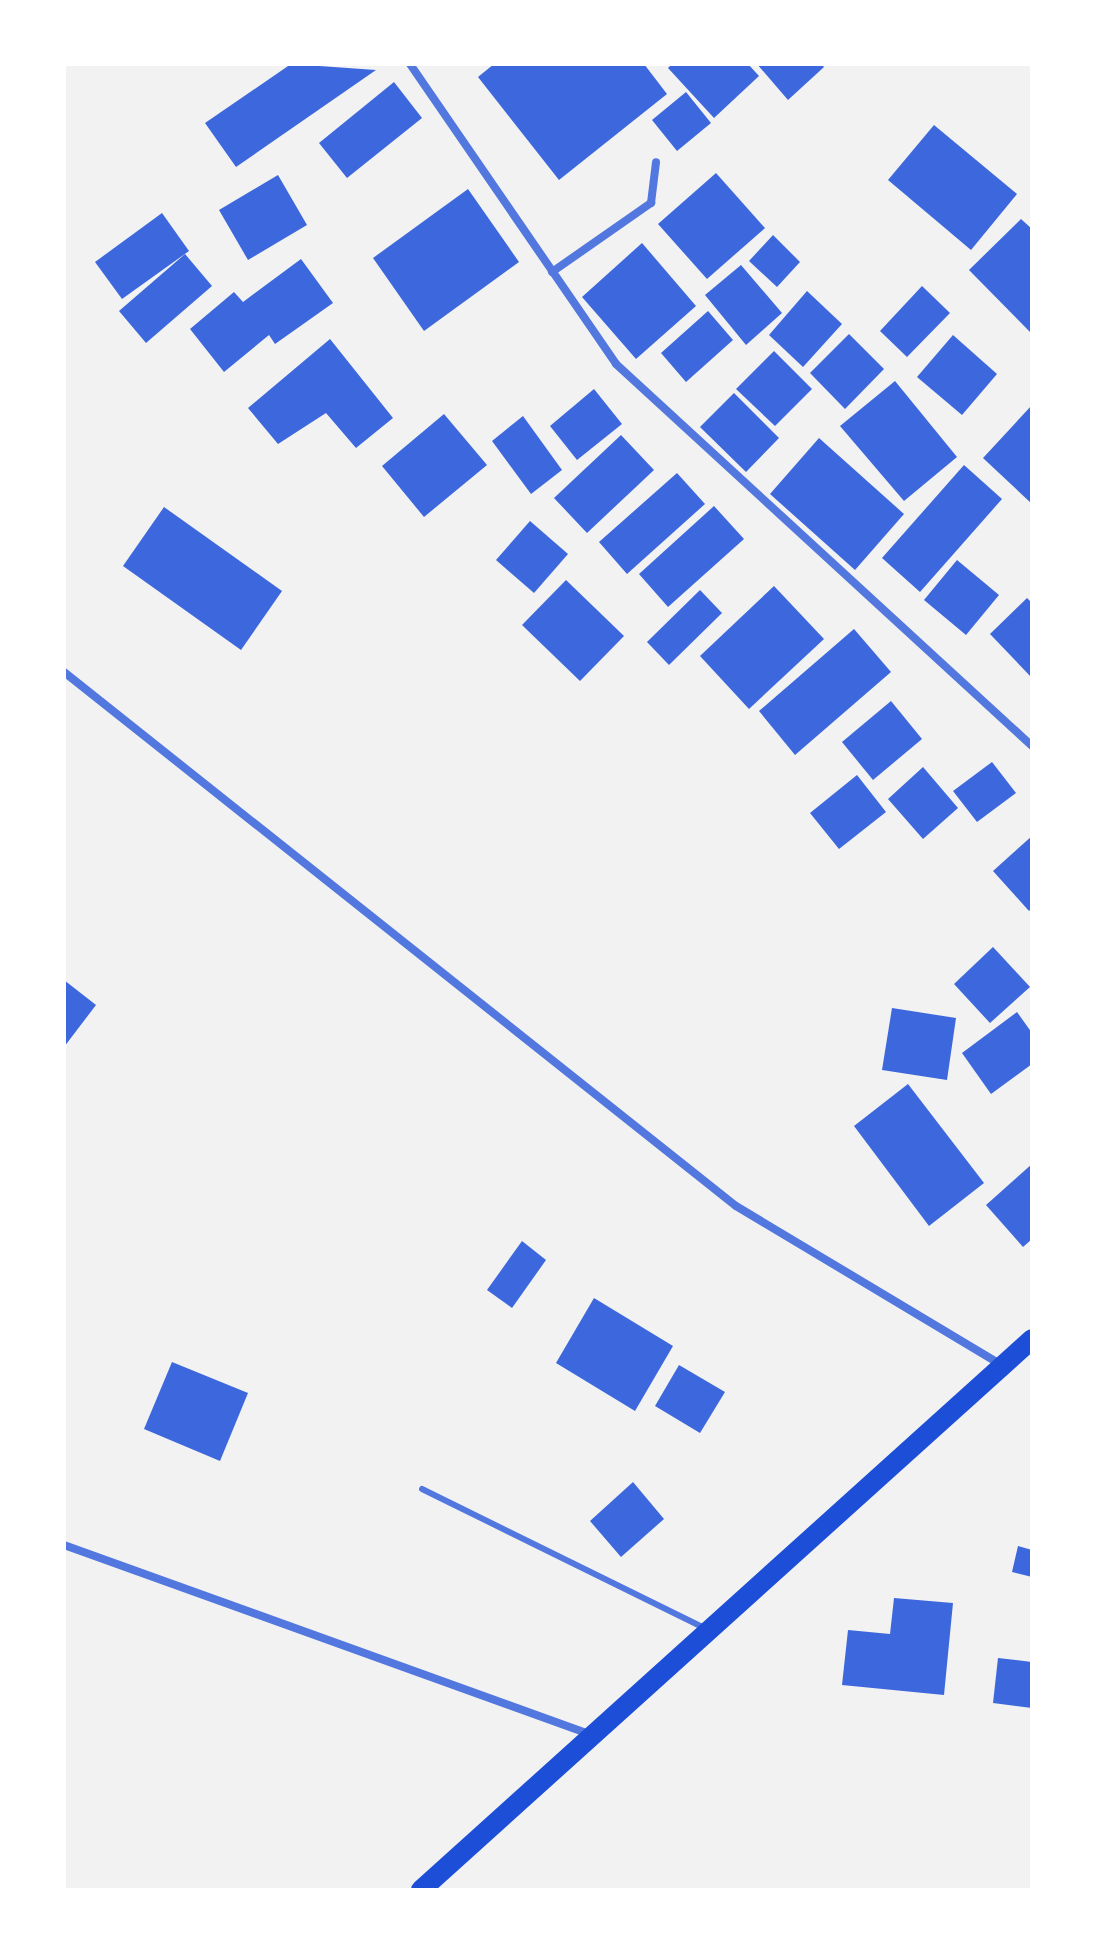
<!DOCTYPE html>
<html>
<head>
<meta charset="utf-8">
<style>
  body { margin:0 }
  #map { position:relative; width:1096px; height:1954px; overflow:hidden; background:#f2f2f2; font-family:"Fira Sans Condensed",sans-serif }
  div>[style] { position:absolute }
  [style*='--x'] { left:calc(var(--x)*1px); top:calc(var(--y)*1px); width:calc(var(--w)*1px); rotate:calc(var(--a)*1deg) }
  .building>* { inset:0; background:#3d67dc }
  .service>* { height:6px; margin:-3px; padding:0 3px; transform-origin:3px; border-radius:3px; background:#5277de }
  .minor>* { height:8px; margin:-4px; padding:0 4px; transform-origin:4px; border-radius:4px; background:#5277de }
  .primary>* { height:20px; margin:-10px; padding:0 10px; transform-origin:10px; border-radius:10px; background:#1d4ed8 }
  span { translate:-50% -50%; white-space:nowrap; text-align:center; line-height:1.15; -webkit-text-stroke:6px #fff; paint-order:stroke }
  .frame { position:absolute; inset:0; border:66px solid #fff; pointer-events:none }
</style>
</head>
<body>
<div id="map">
  <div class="building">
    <div style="clip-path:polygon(291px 64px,376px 70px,236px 167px,205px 123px)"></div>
    <div style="clip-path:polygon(494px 64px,644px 64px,667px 94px,559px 180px,478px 77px)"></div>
    <div style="clip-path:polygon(672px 64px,748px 64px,759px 76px,714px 118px,668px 68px)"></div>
    <div style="clip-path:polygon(757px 64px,821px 64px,824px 67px,788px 100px)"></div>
    <div style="clip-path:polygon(394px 82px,422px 118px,347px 178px,319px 143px)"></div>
    <div style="clip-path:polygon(686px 92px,711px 123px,677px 151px,652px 120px)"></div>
    <div style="clip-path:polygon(934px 125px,1017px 194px,971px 250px,888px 180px)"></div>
    <div style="clip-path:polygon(716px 173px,765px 228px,707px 279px,658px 224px)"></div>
    <div style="clip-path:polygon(278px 175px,307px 225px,248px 260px,219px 210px)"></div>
    <div style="clip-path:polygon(468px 189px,519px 262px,424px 331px,373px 258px)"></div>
    <div style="clip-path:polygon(162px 213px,189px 251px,122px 299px,95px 262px)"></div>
    <div style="clip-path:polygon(1021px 219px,1032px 229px,1032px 334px,969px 270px)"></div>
    <div style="clip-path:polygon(773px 235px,800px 262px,777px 287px,749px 261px)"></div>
    <div style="clip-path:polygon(642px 243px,696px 306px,636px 359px,582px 297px)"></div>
    <div style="clip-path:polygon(185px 254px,212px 286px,146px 343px,119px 311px)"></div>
    <div style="clip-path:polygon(301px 259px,333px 303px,275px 344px,269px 335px,224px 372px,190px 329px,234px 292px,243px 302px)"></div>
    <div style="clip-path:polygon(741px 265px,782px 313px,746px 345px,705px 295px)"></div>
    <div style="clip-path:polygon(922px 286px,950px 313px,907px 357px,880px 331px)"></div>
    <div style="clip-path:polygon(807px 291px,842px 324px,803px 367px,769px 335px)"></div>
    <div style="clip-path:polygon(708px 311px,733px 340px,686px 382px,661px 353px)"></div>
    <div style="clip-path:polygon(849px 334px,884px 369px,845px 409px,810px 373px)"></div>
    <div style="clip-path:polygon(953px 335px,997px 374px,962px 415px,917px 377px)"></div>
    <div style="clip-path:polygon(330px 339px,393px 418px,356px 448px,326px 413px,278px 444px,248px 408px)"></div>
    <div style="clip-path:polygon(774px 351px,812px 389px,775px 426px,736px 389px)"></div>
    <div style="clip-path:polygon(895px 381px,957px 457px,904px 501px,840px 426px)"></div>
    <div style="clip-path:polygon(594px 389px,622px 424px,577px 460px,550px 426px)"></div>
    <div style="clip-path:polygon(734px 393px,779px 438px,746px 472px,700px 427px)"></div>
    <div style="clip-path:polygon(1032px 405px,1032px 504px,983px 458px)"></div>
    <div style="clip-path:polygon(444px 414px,487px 465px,424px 517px,382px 466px)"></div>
    <div style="clip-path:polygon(523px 416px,562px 470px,531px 494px,492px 441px)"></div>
    <div style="clip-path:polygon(621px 435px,654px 470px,587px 533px,554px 498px)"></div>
    <div style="clip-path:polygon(819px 438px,904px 514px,855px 570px,770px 494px)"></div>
    <div style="clip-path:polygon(964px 465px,1002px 499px,920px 592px,882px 558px)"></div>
    <div style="clip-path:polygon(677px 473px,705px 504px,627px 574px,599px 542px)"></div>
    <div style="clip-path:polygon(714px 506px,744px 539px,668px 607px,639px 574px)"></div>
    <div style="clip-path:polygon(164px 507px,282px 591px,241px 650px,123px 566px)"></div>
    <div style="clip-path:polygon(530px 521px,568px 554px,534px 593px,496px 560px)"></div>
    <div style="clip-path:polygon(957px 560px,999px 595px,966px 635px,924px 600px)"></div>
    <div style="clip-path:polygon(566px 580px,624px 636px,580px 681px,522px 625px)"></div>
    <div style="clip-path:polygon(774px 586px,824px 639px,749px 709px,700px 656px)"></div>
    <div style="clip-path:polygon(700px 590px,722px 613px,669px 665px,647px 642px)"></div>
    <div style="clip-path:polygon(1027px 598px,1032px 603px,1032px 678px,990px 634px)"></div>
    <div style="clip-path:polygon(854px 629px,891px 672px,795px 755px,759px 711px)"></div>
    <div style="clip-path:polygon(891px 701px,922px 739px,873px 780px,842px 742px)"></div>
    <div style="clip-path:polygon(992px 762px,1016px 793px,977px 822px,953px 791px)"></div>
    <div style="clip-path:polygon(923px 767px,958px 808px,923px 839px,888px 799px)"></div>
    <div style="clip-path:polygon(857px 775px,886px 812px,839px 849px,810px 813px)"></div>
    <div style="clip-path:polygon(1032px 836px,1032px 908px,1029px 911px,993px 871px)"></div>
    <div style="clip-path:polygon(993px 947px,1030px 987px,990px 1023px,954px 984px)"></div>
    <div style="clip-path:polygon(64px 980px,96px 1005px,64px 1047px)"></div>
    <div style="clip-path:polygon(892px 1008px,956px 1018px,947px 1080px,882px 1070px)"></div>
    <div style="clip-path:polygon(1017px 1012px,1032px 1033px,1032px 1064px,991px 1094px,962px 1053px)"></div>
    <div style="clip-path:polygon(908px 1084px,984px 1183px,929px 1226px,854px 1126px)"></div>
    <div style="clip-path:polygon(1032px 1164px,1032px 1239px,1023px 1247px,986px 1205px)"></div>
    <div style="clip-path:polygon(522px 1241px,546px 1260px,512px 1308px,487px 1290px)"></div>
    <div style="clip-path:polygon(594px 1298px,673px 1346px,635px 1411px,556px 1363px)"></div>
    <div style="clip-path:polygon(172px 1362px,248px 1393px,220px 1461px,144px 1429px)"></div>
    <div style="clip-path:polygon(679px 1365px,725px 1392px,700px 1433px,655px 1406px)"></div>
    <div style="clip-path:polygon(633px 1482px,664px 1519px,621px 1557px,590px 1521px)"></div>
    <div style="clip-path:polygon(1018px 1546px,1032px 1550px,1032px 1577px,1012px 1572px)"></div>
    <div style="clip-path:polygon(894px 1598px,953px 1603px,944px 1695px,842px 1685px,848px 1630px,890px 1634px)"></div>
    <div style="clip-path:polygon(998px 1658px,1032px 1662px,1032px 1708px,993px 1703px)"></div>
  </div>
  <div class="service">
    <div style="--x:422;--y:1489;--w:317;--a:26.2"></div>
  </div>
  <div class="minor">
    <div style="--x:410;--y:64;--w:364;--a:55.5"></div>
    <div style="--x:616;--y:364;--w:565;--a:42.56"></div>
    <div style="--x:552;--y:272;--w:121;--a:-34.9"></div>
    <div style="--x:651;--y:203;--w:41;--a:-83"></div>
    <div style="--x:64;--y:672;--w:858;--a:38.47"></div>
    <div style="--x:736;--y:1206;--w:310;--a:30.9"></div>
    <div style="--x:64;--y:1545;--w:561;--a:19.79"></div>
  </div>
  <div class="primary">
    <div style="--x:421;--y:1890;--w:823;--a:-42.04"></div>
  </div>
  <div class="frame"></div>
</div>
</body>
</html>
